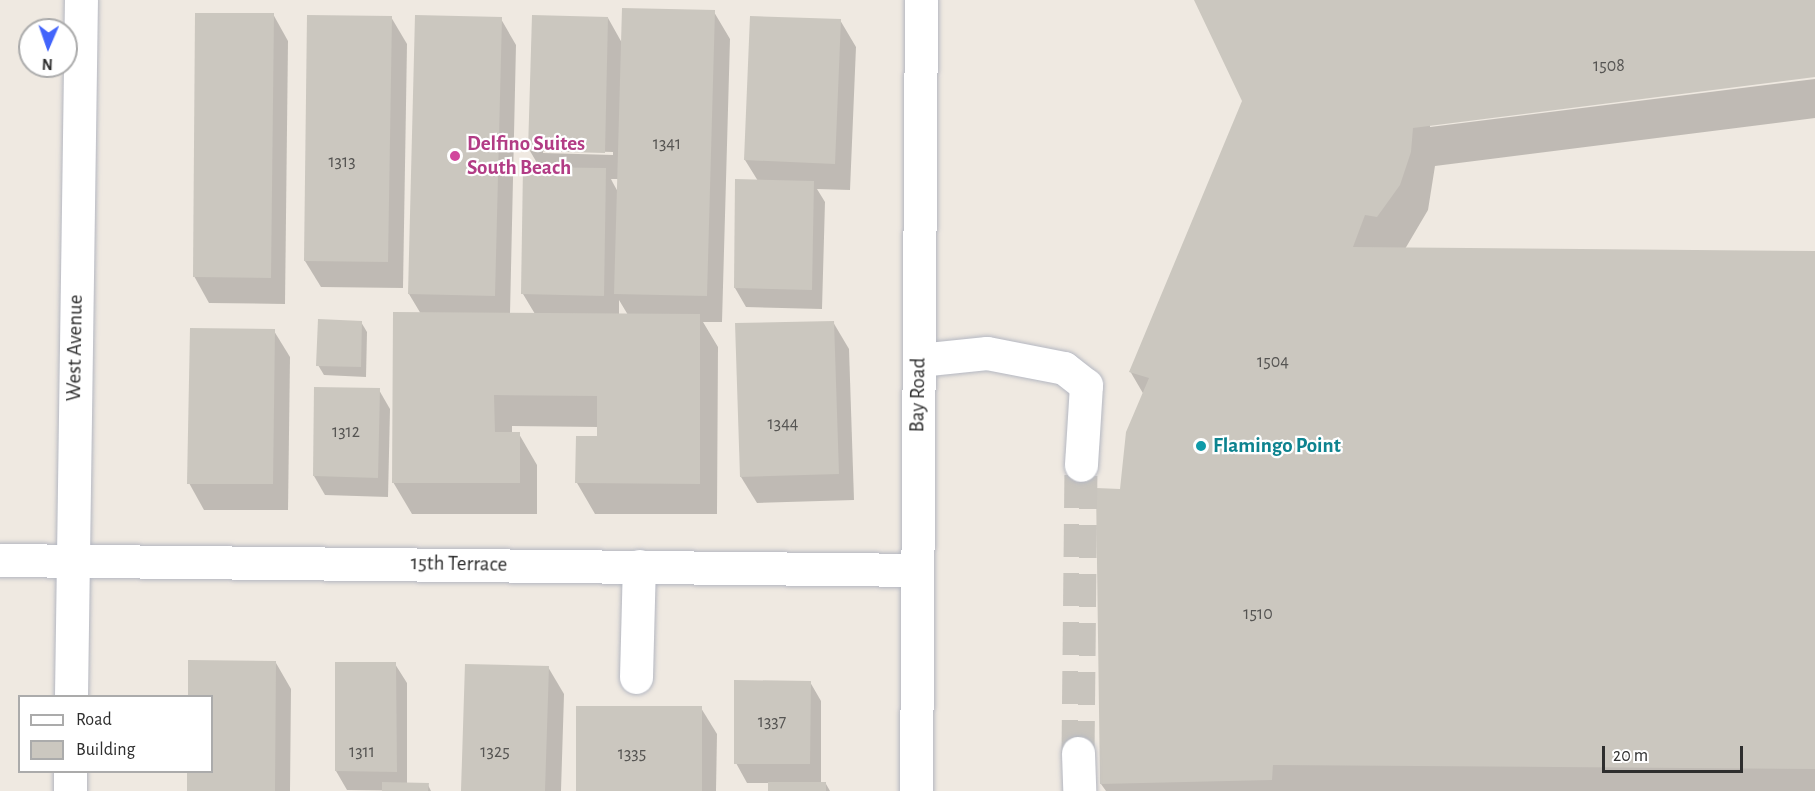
<!DOCTYPE html>
<html>
<head>
<meta charset="utf-8">
<style>
  body { margin:0 }
  #map { position:relative; width:1815px; height:791px; overflow:hidden; background:#efe9e1; font-family:"Alegreya Sans",sans-serif }
  div>[style] { position:absolute }
  [style*='--x'] { left:calc(var(--x)*1px); top:calc(var(--y)*1px); width:calc(var(--w)*1px); rotate:calc(var(--a)*1deg) }
  .shadow>* { inset:0; background:#0003 }
  .building>* { inset:0; background:#cbc7bf }
  .minor-tunnel>* { height:33px; margin-top:-16.5px; transform-origin:0; background:repeating-linear-gradient(90deg,#c8c4bd 0 33px,transparent 0 49px) }
  .roads { filter:drop-shadow(0 0 2px #b4b7c1) drop-shadow(0 0 2px #b4b7c1) }
  .minor>* { height:33px; margin:-16.5px; padding:0 16.5px; transform-origin:16.5px; border-radius:16.5px; background:#fff }
  .dots>* { width:16px; height:16px; translate:-50% -50%; box-sizing:border-box; border:3px solid #fff; border-radius:50% }
  span { translate:-50% -50%; white-space:nowrap; text-align:center; line-height:1.15; -webkit-text-stroke:4.5px #fff; paint-order:stroke }
  .number-label { font-size:18px; color:#555452 }
  .number-label span { -webkit-text-stroke-width:0 }
  .hotel-label { font-size:21px; color:#b23c85; font-weight:700 }
  .left { translate:0 -50%; text-align:left }
  .street-label { font-size:21px; color:#2e2e2e }
  .culture-label { font-size:21px; color:#0d838f; font-weight:700 }
  .legend { position:absolute; left:18px; top:695px; width:195px; height:78px; box-sizing:border-box; background:#fff; border:2px solid #ababab; margin:0; padding:8px 10px; list-style:none; font-size:18px; color:#2e2e2e }
  .legend li { display:flex; align-items:center; gap:12px; height:30px }
  .legend b { width:30px; border:2px solid #ababab }
  .north { position:absolute; left:18px; top:18px; width:60px; height:60px; box-sizing:border-box; background:#fff; border:2px solid #ababab; border-radius:50%; rotate:182deg; font-size:16px; font-weight:700; line-height:24px; text-align:center; color:#2e2e2e }
  .north::after { content:''; display:block; margin:auto; width:21px; height:27px; background:#4264fb; clip-path:polygon(50% 0,100% 100%,50% 72%,0 100%) }
  .scale { position:absolute; left:1602px; top:746px; width:141px; height:27px; box-sizing:border-box; border:3px solid #2e2e2e; border-top:0; padding-left:8px; font-size:18px; line-height:21px; white-space:nowrap; color:#2e2e2e; -webkit-text-stroke:4px #fff; paint-order:stroke }
</style>
</head>
<body>
<div id="map">
  <div class="shadow">
    <div style="clip-path:polygon(1195px 0,1815px 0,1815px 76px,1430px 124px,1430px 127px,1815px 79px,1815px 118px,1435px 166px,1428px 210px,1405px 249px,1815px 252px,1815px 791px,1106px 791px,1101px 784px,1122px 490px,1144px 395px,1130px 371px,1252px 118px)"></div>
    <div style="clip-path:polygon(evenodd,714px 12px,730px 39px,722px 322px,703px 322px,718px 347px,717px 514px,595px 514px,577px 483px,598px 438px,598px 427px,512px 426px,512px 434px,519px 434px,537px 465px,537px 514px,412px 514px,393px 482px,421px 314px,409px 294px,501px 19px,516px 45px,510px 314px,535px 314px,523px 294px,540px 168px,530px 151px,608px 18px,622px 43px,714px 12px,543px 150px,613px 152px,613px 155px,543px 153px,543px 150px,714px 12px,611px 179px,618px 179px,618px 192px,613px 183px,611px 179px,714px 12px,619px 300px,628px 315px,619px 315px,619px 300px)"></div>
    <div style="clip-path:polygon(273px 14px,288px 41px,285px 304px,209px 303px,194px 276px)"></div>
    <div style="clip-path:polygon(391px 17px,407px 44px,403px 288px,321px 287px,305px 261px)"></div>
    <div style="clip-path:polygon(840px 20px,856px 47px,850px 190px,817px 189px,825px 202px,822px 309px,746px 307px,735px 288px,758px 181px,745px 160px)"></div>
    <div style="clip-path:polygon(361px 322px,367px 332px,366px 377px,324px 375px,318px 365px)"></div>
    <div style="clip-path:polygon(833px 322px,849px 349px,854px 500px,757px 503px,741px 477px)"></div>
    <div style="clip-path:polygon(274px 331px,290px 357px,288px 510px,204px 510px,189px 483px)"></div>
    <div style="clip-path:polygon(379px 390px,390px 409px,388px 497px,325px 495px,314px 476px)"></div>
    <div style="clip-path:polygon(190px 661px,276px 663px,291px 689px,290px 791px,189px 791px,189px 772px,212px 772px,212px 696px,189px 696px)"></div>
    <div style="clip-path:polygon(395px 664px,407px 683px,407px 784px,428px 785px,431px 791px,347px 790px,336px 771px)"></div>
    <div style="clip-path:polygon(548px 667px,564px 694px,561px 791px,462px 791px)"></div>
    <div style="clip-path:polygon(810px 682px,821px 701px,821px 784px,826px 784px,830px 791px,769px 791px,769px 783px,747px 783px,736px 763px)"></div>
    <div style="clip-path:polygon(701px 708px,717px 734px,716px 791px,577px 791px)"></div>
  </div>
  <div class="building">
    <div style="clip-path:polygon(1194px 0,1815px 0,1815px 77px,1413px 128px,1411px 152px,1400px 185px,1377px 217px,1365px 215px,1353px 247px,1815px 251px,1815px 769px,1273px 765px,1272px 780px,1100px 784px,1096px 488px,1120px 489px,1126px 432px,1149px 378px,1129px 372px,1242px 101px)"></div>
    <div style="clip-path:polygon(622px 8px,715px 10px,707px 296px,614px 294px)"></div>
    <div style="clip-path:polygon(195px 13px,274px 13px,271px 278px,193px 277px)"></div>
    <div style="clip-path:polygon(307px 15px,392px 16px,388px 262px,304px 261px)"></div>
    <div style="clip-path:polygon(415px 15px,502px 17px,495px 296px,408px 294px)"></div>
    <div style="clip-path:polygon(532px 15px,608px 17px,605px 153px,528px 151px)"></div>
    <div style="clip-path:polygon(750px 16px,841px 19px,835px 164px,744px 160px)"></div>
    <div style="clip-path:polygon(523px 167px,606px 168px,604px 296px,521px 294px)"></div>
    <div style="clip-path:polygon(735px 179px,814px 181px,812px 290px,734px 288px)"></div>
    <div style="clip-path:polygon(393px 312px,700px 314px,700px 484px,575px 483px,576px 436px,597px 436px,597px 396px,494px 395px,495px 432px,520px 432px,520px 483px,392px 483px)"></div>
    <div style="clip-path:polygon(318px 319px,362px 321px,361px 367px,316px 366px)"></div>
    <div style="clip-path:polygon(834px 321px,839px 474px,740px 477px,735px 323px)"></div>
    <div style="clip-path:polygon(190px 328px,275px 329px,273px 484px,187px 484px)"></div>
    <div style="clip-path:polygon(314px 387px,380px 388px,378px 478px,313px 476px)"></div>
    <div style="clip-path:polygon(188px 660px,276px 661px,275px 791px,187px 791px,187px 772px,212px 772px,212px 696px,188px 696px)"></div>
    <div style="clip-path:polygon(335px 662px,396px 662px,397px 772px,335px 771px)"></div>
    <div style="clip-path:polygon(465px 664px,549px 666px,545px 791px,461px 791px)"></div>
    <div style="clip-path:polygon(734px 680px,811px 681px,810px 764px,734px 764px)"></div>
    <div style="clip-path:polygon(576px 706px,702px 706px,702px 791px,576px 791px)"></div>
    <div style="clip-path:polygon(382px 782px,429px 783px,428px 791px,382px 791px)"></div>
    <div style="clip-path:polygon(768px 782px,826px 782px,826px 791px,768px 791px)"></div>
  </div>
  <div class="minor-tunnel">
    <div style="--x:1078;--y:753;--w:288;--a:-89.4"></div>
  </div>
  <div class="roads">
    <div class="minor">
      <div style="--x:919;--y:360;--w:68;--a:-5.9"></div>
      <div style="--x:987;--y:353;--w:78;--a:11"></div>
      <div style="--x:1064;--y:368;--w:28;--a:38"></div>
      <div style="--x:1086;--y:385;--w:80;--a:93.6"></div>
      <div style="--x:0;--y:560;--w:917;--a:0.62"></div>
      <div style="--x:636;--y:677;--w:111;--a:-88.5"></div>
      <div style="--x:71;--y:696;--w:696;--a:-89.18"></div>
      <div style="--x:1078;--y:753;--w:38;--a:88"></div>
      <div style="--x:70;--y:791;--w:19;--a:-90"></div>
      <div style="--x:916;--y:791;--w:791;--a:-89.64"></div>
    </div>
  </div>
  <div class="dots">
    <div style="left:455px;top:156px;background:#d1479c"></div>
    <div style="left:1201px;top:446px;background:#0f9aa8"></div>
  </div>
  <div class="number-label">
    <span style="left:1609px;top:66px">1508</span>
    <span style="left:667px;top:144px">1341</span>
    <span style="left:342px;top:162px">1313</span>
    <span style="left:1273px;top:362px">1504</span>
    <span style="left:783px;top:424px">1344</span>
    <span style="left:346px;top:432px">1312</span>
    <span style="left:1258px;top:614px">1510</span>
    <span style="left:772px;top:722px">1337</span>
    <span style="left:362px;top:752px">1311</span>
    <span style="left:495px;top:752px">1325</span>
    <span style="left:632px;top:754px">1335</span>
  </div>
  <div class="hotel-label">
    <span class="left" style="left:467px;top:156px">Delfino Suites<br>South Beach</span>
  </div>
  <div class="street-label">
    <span style="left:75px;top:348px;rotate:-89deg">West Avenue</span>
    <span style="left:918px;top:395px;rotate:-89deg">Bay Road</span>
    <span style="left:459px;top:564px;rotate:1deg">15th Terrace</span>
  </div>
  <div class="culture-label">
    <span class="left" style="left:1213px;top:446px">Flamingo Point</span>
  </div>
  <ul class="legend">
  <li><b style="height:8px;background:#fff"></b>Road</li>
  <li><b style="height:16px;background:#cbc7bf"></b>Building</li>
  </ul>
  <div class="north">N</div>
  <div class="scale">20 m</div>
</div>
</body>
</html>
